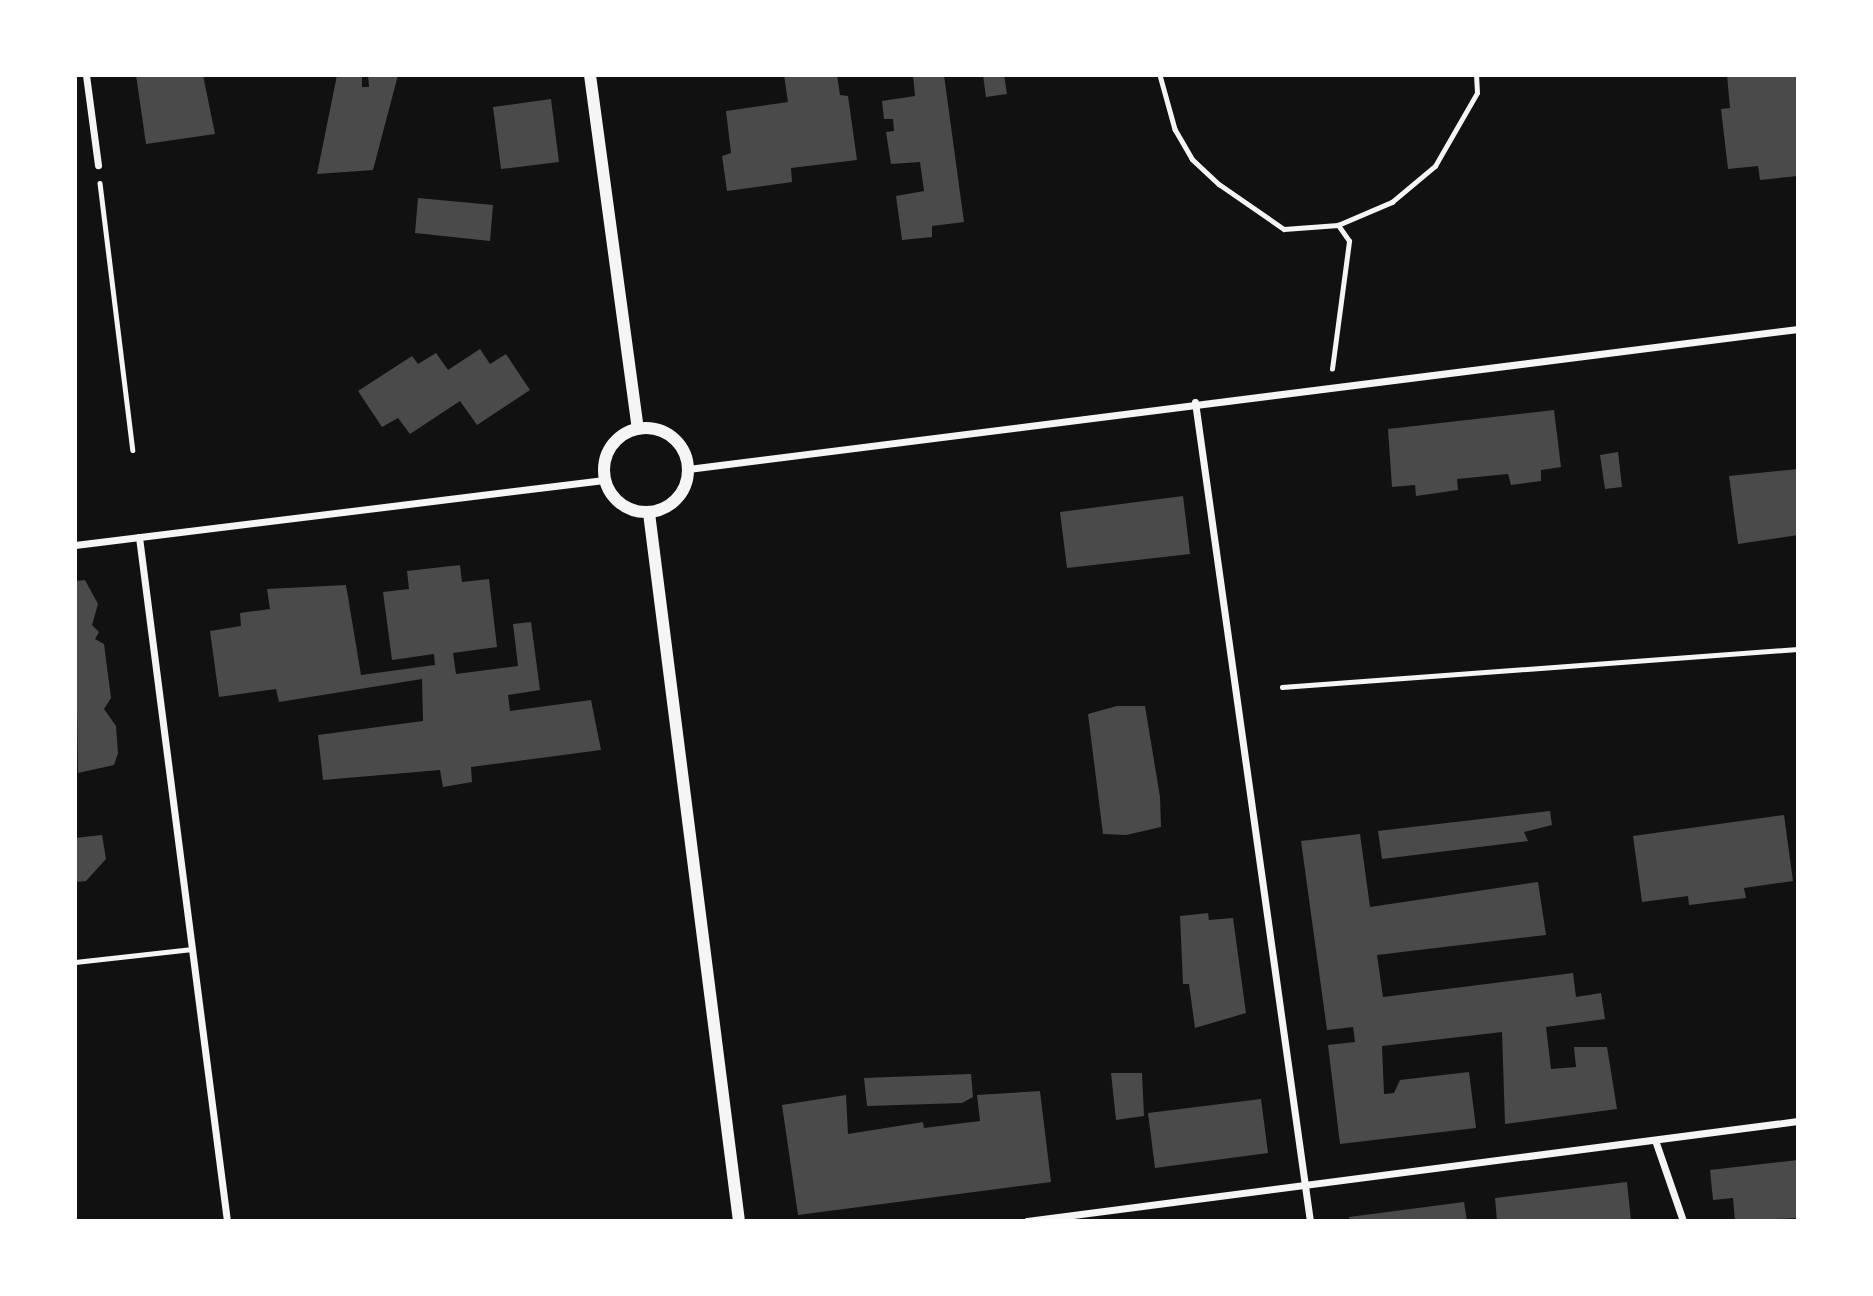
<!DOCTYPE html>
<html>
<head>
<meta charset="utf-8">
<style>
  body { margin:0 }
  #map { position:relative; width:1873px; height:1296px; overflow:hidden; background:#111; font-family:Inter,sans-serif }
  div>[style] { position:absolute }
  [style*='--x'] { left:calc(var(--x)*1px); top:calc(var(--y)*1px); width:calc(var(--w)*1px); rotate:calc(var(--a)*1deg) }
  .building>* { inset:0; background:#4a4a4a }
  .path>* { height:4.5px; margin:-2.25px; padding:0 2.25px; transform-origin:2.25px; border-radius:2.25px; background:#f5f5f5 }
  .service>* { height:5px; margin:-2.5px; padding:0 2.5px; transform-origin:2.5px; border-radius:2.5px; background:#f5f5f5 }
  .minor>* { height:7px; margin:-3.5px; padding:0 3.5px; transform-origin:3.5px; border-radius:3.5px; background:#f5f5f5 }
  .tertiary>* { height:12px; margin:-6px; padding:0 6px; transform-origin:6px; border-radius:6px; background:#f5f5f5 }
  .tertiary>.ring { margin:-6px; padding:0; box-sizing:content-box; background:none; border:12px solid #f5f5f5; border-radius:50% }
  span { translate:-50% -50%; white-space:nowrap; text-align:center; line-height:1.15; -webkit-text-stroke:5px #fff; paint-order:stroke }
  .frame { position:absolute; inset:0; border:77px solid #fff; pointer-events:none }
</style>
</head>
<body>
<div id="map">
  <div class="building">
    <div style="clip-path:polygon(136px 75px,203px 75px,215px 134px,146px 144px)"></div>
    <div style="clip-path:polygon(337px 75px,362px 75px,362px 87px,369px 87px,368px 75px,398px 75px,373px 170px,317px 174px)"></div>
    <div style="clip-path:polygon(784px 75px,837px 75px,840px 95px,848px 96px,857px 160px,791px 168px,792px 182px,727px 191px,722px 156px,731px 153px,726px 111px,788px 102px)"></div>
    <div style="clip-path:polygon(913px 75px,944px 75px,964px 222px,932px 226px,932px 237px,902px 240px,896px 196px,924px 191px,920px 162px,891px 164px,886px 132px,894px 131px,893px 119px,884px 119px,882px 101px,915px 96px)"></div>
    <div style="clip-path:polygon(983px 75px,1004px 75px,1007px 94px,986px 97px)"></div>
    <div style="clip-path:polygon(1727px 75px,1798px 75px,1798px 176px,1760px 180px,1758px 166px,1728px 169px,1721px 109px,1730px 108px)"></div>
    <div style="clip-path:polygon(551px 99px,559px 162px,501px 169px,493px 107px)"></div>
    <div style="clip-path:polygon(418px 198px,493px 205px,490px 241px,415px 233px)"></div>
    <div style="clip-path:polygon(480px 349px,490px 364px,506px 354px,530px 390px,477px 425px,460px 401px,410px 434px,398px 418px,382px 427px,358px 391px,412px 356px,418px 364px,436px 353px,448px 370px)"></div>
    <div style="clip-path:polygon(1554px 410px,1561px 467px,1541px 470px,1541px 481px,1511px 485px,1508px 474px,1457px 479px,1458px 490px,1416px 496px,1415px 485px,1392px 487px,1388px 429px)"></div>
    <div style="clip-path:polygon(1618px 452px,1622px 487px,1605px 489px,1600px 455px)"></div>
    <div style="clip-path:polygon(1798px 469px,1798px 535px,1738px 544px,1729px 476px)"></div>
    <div style="clip-path:polygon(1183px 496px,1190px 554px,1067px 568px,1060px 512px)"></div>
    <div style="clip-path:polygon(460px 565px,462px 582px,489px 579px,497px 647px,453px 653px,456px 674px,518px 666px,513px 624px,531px 622px,540px 690px,508px 695px,510px 711px,591px 700px,601px 750px,471px 767px,472px 782px,443px 787px,440px 770px,323px 780px,318px 735px,423px 721px,422px 679px,279px 702px,276px 689px,219px 697px,210px 631px,241px 626px,240px 613px,270px 609px,267px 589px,346px 585px,361px 675px,435px 665px,434px 654px,392px 660px,383px 592px,409px 589px,407px 571px)"></div>
    <div style="clip-path:polygon(85px 580px,98px 604px,92px 625px,99px 632px,95px 639px,104px 644px,111px 698px,104px 709px,116px 726px,118px 753px,114px 765px,78px 773px,75px 581px)"></div>
    <div style="clip-path:polygon(1117px 706px,1145px 706px,1160px 797px,1161px 827px,1126px 835px,1103px 834px,1088px 714px)"></div>
    <div style="clip-path:polygon(1550px 811px,1552px 825px,1524px 832px,1528px 841px,1382px 859px,1378px 831px)"></div>
    <div style="clip-path:polygon(1784px 815px,1793px 881px,1744px 888px,1746px 898px,1689px 905px,1688px 896px,1642px 902px,1633px 836px)"></div>
    <div style="clip-path:polygon(1360px 834px,1370px 907px,1538px 882px,1546px 935px,1377px 955px,1383px 997px,1573px 973px,1576px 997px,1601px 993px,1605px 1019px,1546px 1027px,1551px 1069px,1576px 1067px,1574px 1047px,1607px 1047px,1617px 1109px,1505px 1124px,1502px 1032px,1382px 1046px,1384px 1094px,1394px 1093px,1400px 1080px,1469px 1072px,1476px 1128px,1340px 1144px,1328px 1045px,1355px 1042px,1353px 1027px,1327px 1030px,1301px 841px)"></div>
    <div style="clip-path:polygon(102px 835px,106px 859px,86px 881px,75px 882px,75px 838px)"></div>
    <div style="clip-path:polygon(1208px 913px,1209px 920px,1233px 918px,1246px 1013px,1195px 1028px,1189px 984px,1183px 984px,1180px 916px)"></div>
    <div style="clip-path:polygon(1111px 1073px,1142px 1073px,1144px 1116px,1116px 1120px)"></div>
    <div style="clip-path:polygon(971px 1074px,973px 1097px,962px 1103px,867px 1106px,864px 1078px)"></div>
    <div style="clip-path:polygon(1040px 1091px,1051px 1182px,798px 1215px,782px 1105px,846px 1095px,848px 1134px,923px 1122px,924px 1128px,980px 1121px,977px 1095px)"></div>
    <div style="clip-path:polygon(1261px 1099px,1268px 1153px,1155px 1168px,1148px 1113px)"></div>
    <div style="clip-path:polygon(1798px 1160px,1798px 1218px,1735px 1221px,1733px 1198px,1713px 1200px,1710px 1170px)"></div>
    <div style="clip-path:polygon(1627px 1182px,1631px 1221px,1497px 1221px,1495px 1198px)"></div>
    <div style="clip-path:polygon(1464px 1202px,1467px 1221px,1350px 1221px,1349px 1217px)"></div>
  </div>
  <div class="path">
    <div style="--x:1160;--y:75;--w:56;--a:74.5"></div>
    <div style="--x:1175;--y:129;--w:34;--a:60"></div>
    <div style="--x:1192;--y:159;--w:37;--a:43"></div>
    <div style="--x:1219;--y:184;--w:79;--a:34.7"></div>
    <div style="--x:1284;--y:229;--w:54;--a:-4.2"></div>
    <div style="--x:100;--y:183;--w:269;--a:83"></div>
    <div style="--x:1332;--y:369;--w:129;--a:-82.4"></div>
    <div style="--x:1349;--y:241;--w:19;--a:-125"></div>
    <div style="--x:1338;--y:225;--w:59;--a:-23.1"></div>
    <div style="--x:1392;--y:202;--w:56;--a:-39.9"></div>
    <div style="--x:1435;--y:166;--w:84;--a:-60.1"></div>
    <div style="--x:1477;--y:93;--w:18;--a:-93"></div>
    <div style="--x:1282;--y:687;--w:517;--a:-4.21"></div>
  </div>
  <div class="service">
    <div style="--x:75;--y:962;--w:118;--a:-6.3"></div>
  </div>
  <div class="minor">
    <div style="--x:86;--y:75;--w:91;--a:82.4"></div>
    <div style="--x:1195;--y:402;--w:827;--a:82.01"></div>
    <div style="--x:688;--y:469;--w:1119;--a:-7.19"></div>
    <div style="--x:139;--y:537;--w:690;--a:82.67"></div>
    <div style="--x:75;--y:545;--w:533;--a:-7.01"></div>
    <div style="--x:1655;--y:1140;--w:86;--a:70.9"></div>
    <div style="--x:1027;--y:1221;--w:777;--a:-7.39"></div>
  </div>
  <div class="tertiary">
    <div style="--x:590;--y:75;--w:357;--a:82.3"></div>
    <div class="ring" style="left:604px;top:428px;width:72px;height:72px"></div>
    <div style="--x:649;--y:513;--w:714;--a:82.76"></div>
  </div>
  <div class="frame"></div>
</div>
</body>
</html>
